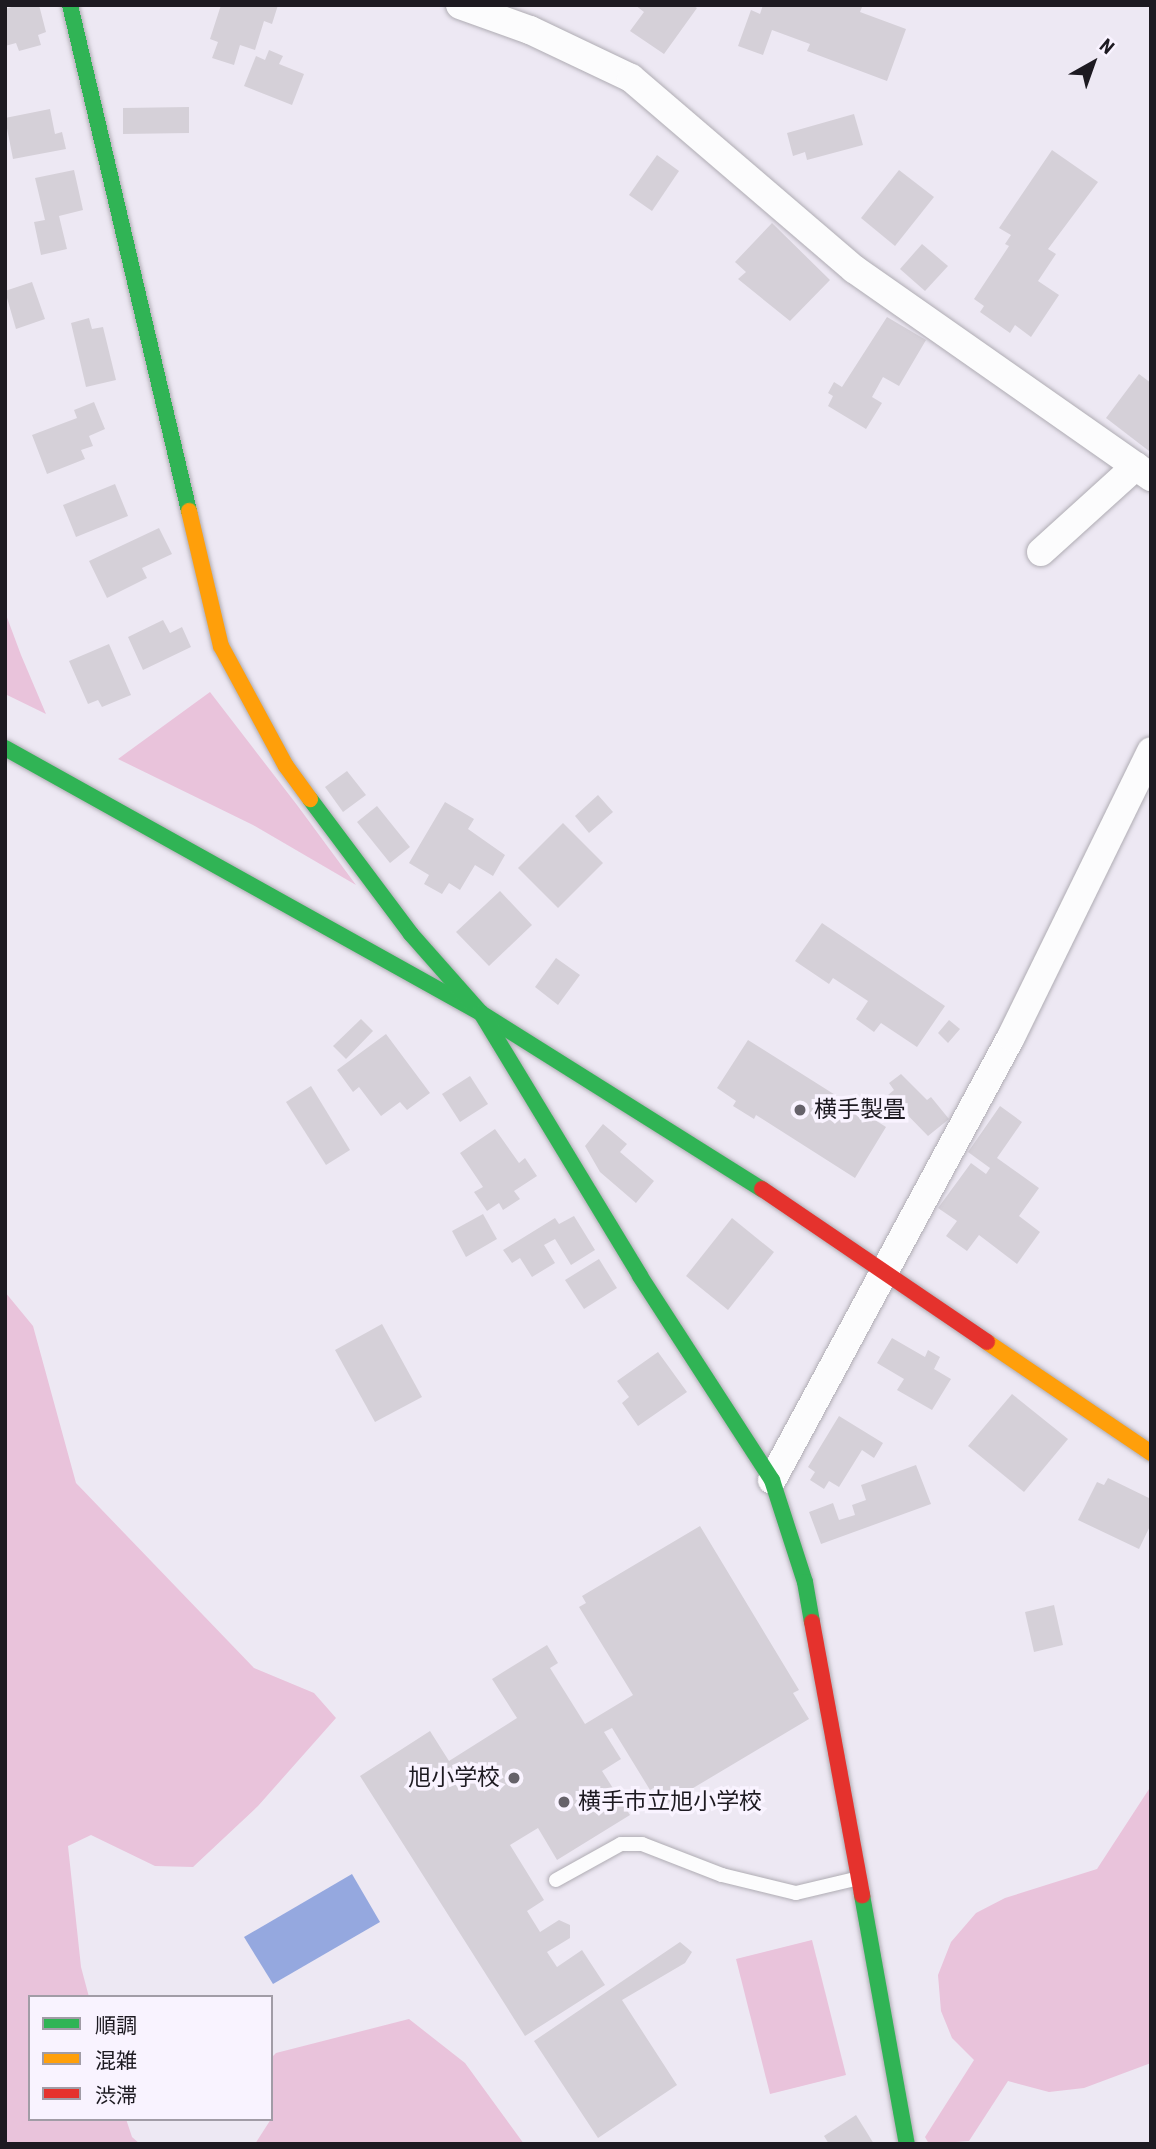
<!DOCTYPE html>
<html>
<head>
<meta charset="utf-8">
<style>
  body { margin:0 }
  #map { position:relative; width:1156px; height:2149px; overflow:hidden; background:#ede8f3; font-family:"Roboto Condensed","Noto Sans JP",sans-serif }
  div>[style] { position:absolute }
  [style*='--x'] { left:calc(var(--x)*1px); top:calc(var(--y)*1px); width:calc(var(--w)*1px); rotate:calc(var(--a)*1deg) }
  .green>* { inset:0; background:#e9c3db }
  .water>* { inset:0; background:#95a8df }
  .building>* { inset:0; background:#d5d0d8 }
  .roads { filter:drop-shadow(0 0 2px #afacb3) drop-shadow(0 0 2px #afacb3) }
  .lane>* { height:14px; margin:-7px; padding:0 7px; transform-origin:7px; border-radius:7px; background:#fcfcfd }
  .street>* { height:28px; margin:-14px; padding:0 14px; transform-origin:14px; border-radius:14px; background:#fcfcfd }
  .fast>* { height:16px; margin:-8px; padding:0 8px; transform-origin:8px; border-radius:8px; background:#30b455 }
  .slow>* { height:16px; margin:-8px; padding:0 8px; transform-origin:8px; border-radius:8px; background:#ff9f0a }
  .jam>* { height:16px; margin:-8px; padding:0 8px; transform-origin:8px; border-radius:8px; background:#e5322d }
  .dots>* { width:19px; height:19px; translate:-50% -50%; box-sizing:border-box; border:4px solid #f9f3ff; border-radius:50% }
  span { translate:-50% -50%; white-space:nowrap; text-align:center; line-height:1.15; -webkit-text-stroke:7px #f9f3ff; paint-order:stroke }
  .poi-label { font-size:23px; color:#1d1a21 }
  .left { translate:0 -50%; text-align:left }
  .right { translate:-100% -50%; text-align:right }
  .frame { position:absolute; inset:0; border:7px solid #1d1a21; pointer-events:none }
  .legend { position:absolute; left:28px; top:1995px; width:245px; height:126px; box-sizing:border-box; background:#f9f3ff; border:2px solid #a19ca6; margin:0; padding:9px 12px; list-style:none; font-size:21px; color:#1d1a21 }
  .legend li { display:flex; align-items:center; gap:14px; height:35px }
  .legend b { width:35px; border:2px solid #a19ca6 }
  .north { position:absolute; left:1058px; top:28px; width:70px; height:70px; -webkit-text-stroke:5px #f9f3ff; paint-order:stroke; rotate:40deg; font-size:19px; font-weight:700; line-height:28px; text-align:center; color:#1d1a21 }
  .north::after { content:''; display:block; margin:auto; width:24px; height:32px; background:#1d1a21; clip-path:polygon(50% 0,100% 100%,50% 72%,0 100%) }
</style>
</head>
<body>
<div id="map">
  <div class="green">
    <div style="clip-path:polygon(5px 612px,21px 655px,46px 714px,5px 694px)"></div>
    <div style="clip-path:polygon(210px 692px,297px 805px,356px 885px,253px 825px,118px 759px)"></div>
    <div style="clip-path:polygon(5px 1292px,33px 1326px,76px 1483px,254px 1668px,314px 1693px,336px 1718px,258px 1806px,193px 1867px,155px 1866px,91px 1835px,68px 1846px,81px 1967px,89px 1997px,30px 1997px,30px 2119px,126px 2119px,132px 2137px,140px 2144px,5px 2144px)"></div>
    <div style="clip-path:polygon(1151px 1786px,1151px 2063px,1084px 2088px,1049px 2092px,1008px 2081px,969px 2141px,929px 2144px,925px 2137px,974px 2060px,952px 2038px,941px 2011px,938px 1975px,951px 1942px,976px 1913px,1005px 1898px,1097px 1869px)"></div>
    <div style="clip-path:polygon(812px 1940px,846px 2075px,770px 2094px,736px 1959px)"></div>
    <div style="clip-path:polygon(409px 2019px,465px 2063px,524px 2144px,255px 2144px,271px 2119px,271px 2058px,276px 2053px)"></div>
  </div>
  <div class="water">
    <div style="clip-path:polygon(352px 1874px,380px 1922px,273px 1984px,244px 1937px)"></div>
  </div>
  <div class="building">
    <div style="clip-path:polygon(18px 5px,39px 5px,46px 32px,38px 35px,41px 45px,19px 51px,16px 43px,5px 46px,5px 9px)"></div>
    <div style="clip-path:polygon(221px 5px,278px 5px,272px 24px,264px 21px,255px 50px,240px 45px,234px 65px,212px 58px,218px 42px,210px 39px)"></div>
    <div style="clip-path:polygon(635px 5px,692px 5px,697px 8px,664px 54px,630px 31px,644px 12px)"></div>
    <div style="clip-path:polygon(763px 5px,856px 5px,862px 7px,860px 12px,906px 29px,887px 81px,807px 51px,810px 44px,772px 30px,763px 55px,738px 46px,751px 10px,760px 14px)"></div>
    <div style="clip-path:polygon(269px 50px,283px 56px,279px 64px,304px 74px,292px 105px,244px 86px,256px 56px,265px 60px)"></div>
    <div style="clip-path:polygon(189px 107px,189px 133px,123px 134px,123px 108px)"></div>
    <div style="clip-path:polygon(50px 109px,55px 134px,62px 132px,66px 149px,13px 159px,5px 118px)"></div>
    <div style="clip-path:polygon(854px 114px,863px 145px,807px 160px,805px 152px,793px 156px,787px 133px)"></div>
    <div style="clip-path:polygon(1052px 150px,1098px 182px,1048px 249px,1056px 254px,1038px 281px,1059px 295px,1031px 337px,1015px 325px,1010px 333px,980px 312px,984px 306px,974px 299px,1009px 246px,1005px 244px,1011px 235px,999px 228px)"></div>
    <div style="clip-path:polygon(657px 155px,679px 171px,652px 211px,629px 195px)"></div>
    <div style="clip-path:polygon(74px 170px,83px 210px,59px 216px,67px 249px,41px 255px,34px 222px,45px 220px,35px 178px)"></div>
    <div style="clip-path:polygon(899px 170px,934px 197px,895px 246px,861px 218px)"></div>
    <div style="clip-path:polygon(772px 223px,830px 280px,790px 321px,738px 279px,746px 272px,735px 262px)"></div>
    <div style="clip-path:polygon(922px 244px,948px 266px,925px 291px,900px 269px)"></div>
    <div style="clip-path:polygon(32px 282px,45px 319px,16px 329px,5px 291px)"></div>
    <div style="clip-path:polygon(887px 317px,926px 340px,899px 386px,883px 377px,872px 397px,882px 403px,866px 429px,828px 406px,833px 396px,828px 393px,834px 382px,842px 387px)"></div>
    <div style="clip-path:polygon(89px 318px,92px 329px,103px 327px,116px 380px,86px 387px,71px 323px)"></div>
    <div style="clip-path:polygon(1139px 374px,1151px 383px,1149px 451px,1106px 418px)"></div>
    <div style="clip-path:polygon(94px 402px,105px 429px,89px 436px,93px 446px,81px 450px,85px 459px,47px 474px,32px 435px,77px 418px,74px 410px)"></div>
    <div style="clip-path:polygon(115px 484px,128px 516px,76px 537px,63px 505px)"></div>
    <div style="clip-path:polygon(159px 528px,172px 554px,142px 568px,147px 578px,107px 598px,89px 561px)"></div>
    <div style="clip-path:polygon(163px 620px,170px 633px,182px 627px,191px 647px,143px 670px,128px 637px)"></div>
    <div style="clip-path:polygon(109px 644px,131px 695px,102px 707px,98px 700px,88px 704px,69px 661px)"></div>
    <div style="clip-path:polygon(347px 771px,366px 795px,343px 812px,325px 787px)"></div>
    <div style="clip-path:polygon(598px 795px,613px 812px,589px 833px,575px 816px)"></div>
    <div style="clip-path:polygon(445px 802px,474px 819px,468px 829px,505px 855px,493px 876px,475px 865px,460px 890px,449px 883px,442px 894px,424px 884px,429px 875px,409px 863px)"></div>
    <div style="clip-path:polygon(377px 806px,410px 847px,390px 863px,357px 822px)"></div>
    <div style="clip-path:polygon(563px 823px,603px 863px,558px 908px,518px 868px)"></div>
    <div style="clip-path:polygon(500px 891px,532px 925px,489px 966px,456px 932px)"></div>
    <div style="clip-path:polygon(822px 923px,945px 1006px,917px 1047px,881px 1023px,874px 1032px,856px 1019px,868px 1001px,833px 978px,829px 984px,795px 961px)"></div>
    <div style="clip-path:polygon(556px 958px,580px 975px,558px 1005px,535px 987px)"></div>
    <div style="clip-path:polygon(361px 1019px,373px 1031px,346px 1059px,333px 1046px)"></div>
    <div style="clip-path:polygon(949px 1020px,960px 1029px,948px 1043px,938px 1033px)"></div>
    <div style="clip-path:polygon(386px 1034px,430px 1093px,407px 1110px,400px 1102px,381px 1116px,359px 1087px,353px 1092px,337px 1070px)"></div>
    <div style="clip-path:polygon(748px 1040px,886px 1127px,855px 1178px,756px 1115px,754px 1119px,733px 1106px,736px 1101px,717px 1088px)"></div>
    <div style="clip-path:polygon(901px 1074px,927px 1100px,931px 1097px,949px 1119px,928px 1136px,888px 1095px,894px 1090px,889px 1083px)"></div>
    <div style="clip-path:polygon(470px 1076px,488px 1104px,460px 1122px,442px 1094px)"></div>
    <div style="clip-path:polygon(311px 1086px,350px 1150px,326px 1165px,286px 1102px)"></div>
    <div style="clip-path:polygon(1000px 1106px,1022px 1122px,997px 1158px,1039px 1188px,1019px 1216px,1040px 1232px,1017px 1264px,979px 1235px,967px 1251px,946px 1236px,957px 1221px,938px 1208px,971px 1163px,986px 1174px,990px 1168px,968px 1152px)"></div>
    <div style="clip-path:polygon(603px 1124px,627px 1144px,620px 1152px,654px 1181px,636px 1203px,600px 1172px,585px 1146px)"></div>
    <div style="clip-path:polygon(495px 1129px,519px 1163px,525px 1158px,537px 1176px,514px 1191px,520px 1199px,503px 1210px,499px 1203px,487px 1211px,474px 1192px,483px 1187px,460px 1153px)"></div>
    <div style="clip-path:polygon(483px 1214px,497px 1239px,466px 1257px,452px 1231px)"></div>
    <div style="clip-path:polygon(574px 1216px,595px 1250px,571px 1265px,555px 1239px,544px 1245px,555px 1263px,532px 1277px,520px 1258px,512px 1263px,503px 1250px,555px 1218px,559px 1224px)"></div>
    <div style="clip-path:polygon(732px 1218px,774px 1252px,728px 1310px,686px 1276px)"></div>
    <div style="clip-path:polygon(599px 1259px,617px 1288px,584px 1309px,565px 1280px)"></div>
    <div style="clip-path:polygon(382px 1324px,422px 1397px,375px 1422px,335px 1350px)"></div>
    <div style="clip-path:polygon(892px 1338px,925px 1357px,928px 1350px,940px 1357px,934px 1369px,951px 1379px,932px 1410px,897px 1390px,904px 1379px,877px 1363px)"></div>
    <div style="clip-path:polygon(658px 1352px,687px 1392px,638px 1426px,622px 1403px,629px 1397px,617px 1381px)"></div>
    <div style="clip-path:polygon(1012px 1394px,1068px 1439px,1024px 1492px,968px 1446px)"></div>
    <div style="clip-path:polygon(839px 1416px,883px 1443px,874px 1458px,862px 1450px,839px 1487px,829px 1481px,824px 1489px,810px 1480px,815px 1472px,808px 1467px)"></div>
    <div style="clip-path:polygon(916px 1465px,931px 1504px,821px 1544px,809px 1512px,833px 1503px,839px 1520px,855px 1515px,852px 1505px,866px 1500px,861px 1485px)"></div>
    <div style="clip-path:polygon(1108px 1478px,1151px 1499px,1151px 1524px,1139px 1549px,1078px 1520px,1097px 1482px,1104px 1485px)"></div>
    <div style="clip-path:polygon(700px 1526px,799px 1690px,793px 1693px,809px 1719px,668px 1803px,657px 1786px,650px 1790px,612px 1728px,604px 1732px,621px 1759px,602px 1771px,630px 1815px,557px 1860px,538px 1828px,510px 1845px,544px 1900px,527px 1911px,540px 1932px,559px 1920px,570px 1925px,570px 1938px,547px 1952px,557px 1967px,582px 1950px,605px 1985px,525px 2036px,360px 1776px,430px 1731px,449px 1761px,517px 1718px,492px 1679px,547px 1645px,558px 1663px,550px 1668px,585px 1724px,633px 1695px,579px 1607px,586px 1603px,582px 1596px)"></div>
    <div style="clip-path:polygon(1054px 1605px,1063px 1645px,1034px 1652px,1025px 1612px)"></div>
    <div style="clip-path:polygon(680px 1942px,692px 1952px,685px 1963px,622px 2000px,677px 2085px,598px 2138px,534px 2041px)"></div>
    <div style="clip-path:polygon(856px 2115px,874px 2144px,829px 2144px,824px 2136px)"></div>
  </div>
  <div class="roads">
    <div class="lane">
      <div style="--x:556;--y:1880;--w:74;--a:-29"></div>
      <div style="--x:621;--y:1844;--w:21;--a:0"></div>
      <div style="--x:642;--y:1844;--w:86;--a:21.2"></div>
      <div style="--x:722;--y:1875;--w:76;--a:13.7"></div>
      <div style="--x:796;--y:1893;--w:65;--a:-13.4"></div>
    </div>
    <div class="street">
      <div style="--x:460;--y:5;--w:74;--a:19.7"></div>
      <div style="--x:530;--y:30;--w:112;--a:25.4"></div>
      <div style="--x:631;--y:78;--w:294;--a:40.6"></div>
      <div style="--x:854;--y:269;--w:363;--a:35"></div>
      <div style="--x:1041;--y:552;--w:128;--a:-42.2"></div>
      <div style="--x:772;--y:1480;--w:503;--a:-61.65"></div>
      <div style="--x:1011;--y:1037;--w:318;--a:-63.9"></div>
    </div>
    <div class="fast">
      <div style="--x:70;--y:5;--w:520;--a:76.77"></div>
      <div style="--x:5;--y:748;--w:545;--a:29.11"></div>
      <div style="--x:481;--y:1013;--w:332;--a:32.1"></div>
      <div style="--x:310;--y:799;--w:169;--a:53.2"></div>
      <div style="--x:411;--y:934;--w:106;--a:48.5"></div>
      <div style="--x:481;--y:1013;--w:307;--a:58.8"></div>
      <div style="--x:640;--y:1276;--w:243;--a:57.1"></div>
      <div style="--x:772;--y:1480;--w:107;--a:72.1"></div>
      <div style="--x:805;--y:1582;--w:41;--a:80.1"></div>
      <div style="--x:862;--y:1895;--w:253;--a:79.8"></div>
    </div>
    <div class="slow">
      <div style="--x:189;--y:511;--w:139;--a:76.7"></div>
      <div style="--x:221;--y:646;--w:136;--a:61.6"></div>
      <div style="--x:286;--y:766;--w:41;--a:54"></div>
      <div style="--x:987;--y:1342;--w:198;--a:34.1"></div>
    </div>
    <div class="jam">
      <div style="--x:762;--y:1189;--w:272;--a:34.2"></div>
      <div style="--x:812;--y:1622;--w:278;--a:79.6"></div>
    </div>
  </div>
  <div class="dots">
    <div style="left:800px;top:1110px;background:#66626a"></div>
    <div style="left:514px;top:1778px;background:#66626a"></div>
    <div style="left:564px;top:1802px;background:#66626a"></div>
  </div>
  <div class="poi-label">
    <span class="left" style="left:814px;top:1110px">横手製畳</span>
    <span class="right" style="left:500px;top:1778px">旭小学校</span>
    <span class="left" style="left:578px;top:1802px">横手市立旭小学校</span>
  </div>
  <div class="frame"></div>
  <ul class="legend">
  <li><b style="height:9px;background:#30b455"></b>順調</li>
  <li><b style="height:9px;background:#ff9f0a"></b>混雑</li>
  <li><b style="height:9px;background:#e5322d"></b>渋滞</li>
  </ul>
  <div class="north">N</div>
</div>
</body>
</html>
